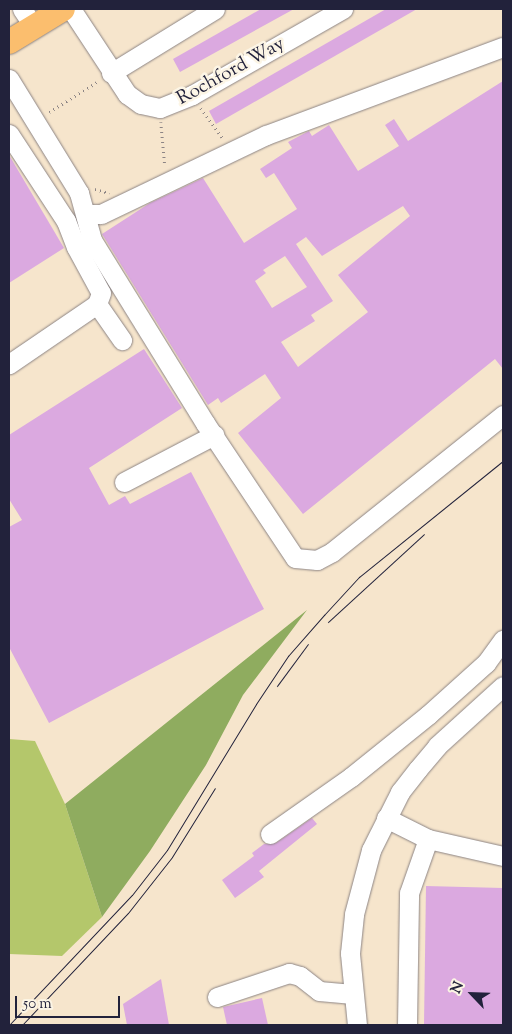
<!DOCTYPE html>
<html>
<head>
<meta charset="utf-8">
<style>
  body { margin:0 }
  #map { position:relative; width:512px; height:1034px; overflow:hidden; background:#f6e5cc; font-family:"Sorts Mill Goudy",serif }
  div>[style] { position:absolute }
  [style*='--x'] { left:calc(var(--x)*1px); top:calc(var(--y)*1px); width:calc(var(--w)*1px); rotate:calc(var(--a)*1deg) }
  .green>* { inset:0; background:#b4c76b }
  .forest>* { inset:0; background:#8fac5f }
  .building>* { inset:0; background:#dba9e0 }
  .path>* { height:2.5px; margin-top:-1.25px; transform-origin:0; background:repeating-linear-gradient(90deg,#8c8484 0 1px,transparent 0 5px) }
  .roads { filter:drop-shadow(0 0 1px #8c8484) drop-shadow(0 0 1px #8c8484) }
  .minor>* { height:19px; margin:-9.5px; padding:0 9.5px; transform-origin:9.5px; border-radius:9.5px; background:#fff }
  .major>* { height:24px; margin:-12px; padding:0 12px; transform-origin:12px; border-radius:12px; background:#fbbe6e }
  .tram>* { height:1px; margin:-0.5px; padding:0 0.5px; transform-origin:0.5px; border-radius:0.5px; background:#22223b }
  span { translate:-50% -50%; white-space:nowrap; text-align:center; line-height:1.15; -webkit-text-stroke:5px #fcf5e5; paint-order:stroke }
  .street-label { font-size:19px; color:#22223b }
  .frame { position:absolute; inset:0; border:10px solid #22223b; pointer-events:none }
  .north { position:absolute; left:447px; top:969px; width:50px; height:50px; -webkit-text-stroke:4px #fcf5e5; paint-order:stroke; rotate:294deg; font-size:14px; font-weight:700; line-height:20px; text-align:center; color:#22223b }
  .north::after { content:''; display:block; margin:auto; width:18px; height:22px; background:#22223b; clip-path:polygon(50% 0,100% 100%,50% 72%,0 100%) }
  .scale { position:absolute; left:15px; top:996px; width:105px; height:22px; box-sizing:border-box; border:2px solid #22223b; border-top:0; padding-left:6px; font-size:15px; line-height:18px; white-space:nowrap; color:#22223b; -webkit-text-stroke:4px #fcf5e5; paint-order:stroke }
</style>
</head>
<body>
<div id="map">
  <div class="green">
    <div style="clip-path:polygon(9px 739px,35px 741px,65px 804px,102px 917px,62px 956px,9px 954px)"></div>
  </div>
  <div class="forest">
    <div style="clip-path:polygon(307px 610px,243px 695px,206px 765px,150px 851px,102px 917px,65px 804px)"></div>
  </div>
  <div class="building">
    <div style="clip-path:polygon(261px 9px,294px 9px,180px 72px,173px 59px)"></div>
    <div style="clip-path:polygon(386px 9px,417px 9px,216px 124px,209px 111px)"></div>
    <div style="clip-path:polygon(evenodd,503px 81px,503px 369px,495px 359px,303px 514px,238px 433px,281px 398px,265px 374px,221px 403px,218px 398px,208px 405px,102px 234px,150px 203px,203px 178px,244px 243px,297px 209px,274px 173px,266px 178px,260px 169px,292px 148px,288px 142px,309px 131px,312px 136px,329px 125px,358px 171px,399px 146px,385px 125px,394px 119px,408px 141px,503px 81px,403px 206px,410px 216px,338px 275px,368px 312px,298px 367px,281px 342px,315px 321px,311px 315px,333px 301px,296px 244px,306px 237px,322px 256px,403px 206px,503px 81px,285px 256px,307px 287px,272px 308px,255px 281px,266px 273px,263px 270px,285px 256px)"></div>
    <div style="clip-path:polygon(9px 155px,64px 248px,9px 283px)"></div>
    <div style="clip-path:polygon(144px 349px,182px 408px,89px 468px,109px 505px,125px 496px,130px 504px,191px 472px,264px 609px,49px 723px,9px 647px,9px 527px,22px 520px,9px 499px,9px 435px)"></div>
    <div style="clip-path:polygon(312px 818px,317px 824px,259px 871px,264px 877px,235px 898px,222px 880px,254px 856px,252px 853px,264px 844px,276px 843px)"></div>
    <div style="clip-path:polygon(426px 886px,503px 888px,503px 1025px,424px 1025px)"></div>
    <div style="clip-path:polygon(161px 979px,169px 1025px,127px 1025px,123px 1004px)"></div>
    <div style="clip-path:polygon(262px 998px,268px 1025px,227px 1025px,223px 1007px)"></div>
  </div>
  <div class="path">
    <div style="--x:201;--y:108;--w:37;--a:54"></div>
    <div style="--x:49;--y:112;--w:57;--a:-32"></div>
    <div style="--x:161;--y:122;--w:44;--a:84.8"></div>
    <div style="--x:95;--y:189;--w:15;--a:16"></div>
  </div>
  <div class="roads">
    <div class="minor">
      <div style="--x:22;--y:9;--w:22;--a:56"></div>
      <div style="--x:71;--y:9;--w:102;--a:56.6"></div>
      <div style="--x:127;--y:94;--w:17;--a:36"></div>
      <div style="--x:141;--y:104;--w:19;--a:12"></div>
      <div style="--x:160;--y:108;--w:35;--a:-22"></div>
      <div style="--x:192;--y:95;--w:174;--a:-29.7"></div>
      <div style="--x:111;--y:73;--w:122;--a:-31.6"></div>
      <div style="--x:9;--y:79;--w:134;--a:58.4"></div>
      <div style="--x:79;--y:193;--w:49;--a:74.5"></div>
      <div style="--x:92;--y:240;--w:215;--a:58.3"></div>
      <div style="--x:205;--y:423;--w:162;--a:56.3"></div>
      <div style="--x:295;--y:558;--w:22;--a:5"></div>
      <div style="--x:317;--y:560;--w:17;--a:-28"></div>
      <div style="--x:332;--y:552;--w:219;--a:-38.7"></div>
      <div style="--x:9;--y:134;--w:104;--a:56.8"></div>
      <div style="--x:66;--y:221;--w:28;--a:69"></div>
      <div style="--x:76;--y:247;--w:52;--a:61.5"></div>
      <div style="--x:101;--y:293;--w:12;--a:110"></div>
      <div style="--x:97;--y:304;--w:107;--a:145.7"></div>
      <div style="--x:86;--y:214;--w:15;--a:0"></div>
      <div style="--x:101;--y:214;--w:183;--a:-25.6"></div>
      <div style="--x:266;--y:135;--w:253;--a:-20.4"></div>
      <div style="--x:97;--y:304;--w:44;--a:55.2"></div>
      <div style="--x:124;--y:482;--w:102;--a:-27.6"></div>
      <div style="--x:386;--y:818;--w:47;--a:26.6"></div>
      <div style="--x:428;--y:839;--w:77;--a:12.8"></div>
      <div style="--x:270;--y:834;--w:99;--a:-35.1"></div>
      <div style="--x:351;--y:777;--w:99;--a:-38.8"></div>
      <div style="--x:428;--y:715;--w:78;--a:-41.9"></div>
      <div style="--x:486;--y:663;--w:29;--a:-54"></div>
      <div style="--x:217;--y:997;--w:76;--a:-18.4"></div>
      <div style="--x:289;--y:973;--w:11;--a:15"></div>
      <div style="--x:300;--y:976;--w:24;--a:38"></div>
      <div style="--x:319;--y:991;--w:34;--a:5"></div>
      <div style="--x:357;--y:1025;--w:72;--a:-95.6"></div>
      <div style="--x:350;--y:953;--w:39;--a:-84"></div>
      <div style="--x:354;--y:914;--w:66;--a:-75.1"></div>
      <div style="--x:371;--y:850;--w:65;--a:-63.4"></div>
      <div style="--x:400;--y:792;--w:29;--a:-52"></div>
      <div style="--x:418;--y:769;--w:30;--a:-50"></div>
      <div style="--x:437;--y:746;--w:89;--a:-42.3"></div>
      <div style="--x:407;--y:1025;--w:132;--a:-89.1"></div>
      <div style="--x:409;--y:893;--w:57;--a:-70.6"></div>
    </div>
    <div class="major">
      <div style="--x:9;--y:42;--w:63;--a:-31.4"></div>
    </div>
  </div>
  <div class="tram">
    <div style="--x:328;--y:622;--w:130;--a:-42.5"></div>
    <div style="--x:277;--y:686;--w:52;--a:-53.6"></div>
    <div style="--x:9;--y:1025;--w:179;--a:-46.6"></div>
    <div style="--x:132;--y:895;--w:57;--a:-52.1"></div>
    <div style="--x:167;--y:850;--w:171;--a:-58.6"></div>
    <div style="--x:256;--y:704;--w:58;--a:-56.3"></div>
    <div style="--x:288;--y:656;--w:55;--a:-48.7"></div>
    <div style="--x:324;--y:615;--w:52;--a:-47.4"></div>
    <div style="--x:359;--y:577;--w:185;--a:-38.9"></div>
    <div style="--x:22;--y:1025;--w:154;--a:-46.6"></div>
    <div style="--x:128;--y:913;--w:71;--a:-51.8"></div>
    <div style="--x:172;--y:857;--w:81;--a:-58.1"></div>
  </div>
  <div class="street-label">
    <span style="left:231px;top:72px;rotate:-29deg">Rochford Way</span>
  </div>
  <div class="frame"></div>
  <div class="north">N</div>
  <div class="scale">50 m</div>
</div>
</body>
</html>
